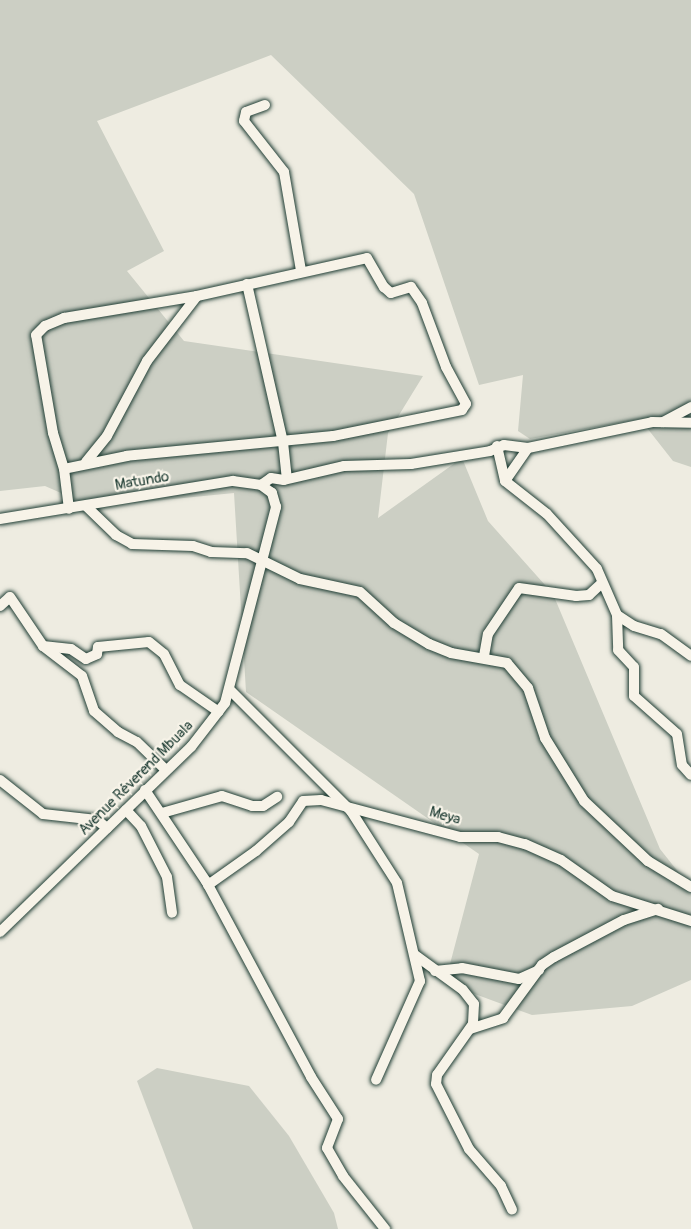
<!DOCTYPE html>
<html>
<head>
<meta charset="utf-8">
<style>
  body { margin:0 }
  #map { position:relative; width:691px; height:1229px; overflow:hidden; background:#eeece1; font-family:Pangolin,sans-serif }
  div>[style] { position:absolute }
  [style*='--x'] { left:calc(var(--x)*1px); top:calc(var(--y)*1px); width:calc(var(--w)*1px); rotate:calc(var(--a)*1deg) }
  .green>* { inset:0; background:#cccfc4 }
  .roads { filter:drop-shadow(0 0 2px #1f3d34) drop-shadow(0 0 2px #1f3d34) }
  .minor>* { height:10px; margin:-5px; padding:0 5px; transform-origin:5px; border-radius:5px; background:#f7f3e8 }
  span { translate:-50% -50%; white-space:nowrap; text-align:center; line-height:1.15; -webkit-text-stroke:4.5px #f7f3e8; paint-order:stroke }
  .street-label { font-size:15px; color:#1f3d34 }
</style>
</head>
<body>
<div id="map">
  <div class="green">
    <div style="clip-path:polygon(0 0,691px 0,691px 467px,673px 461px,640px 419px,530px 439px,518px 431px,523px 375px,479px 385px,414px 194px,271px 55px,97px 121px,164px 251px,127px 271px,184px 341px,423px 376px,388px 433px,378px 518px,462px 458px,488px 521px,553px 594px,660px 849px,691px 888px,691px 980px,632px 1006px,532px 1015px,445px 983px,479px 854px,246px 692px,234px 493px,93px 507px,45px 486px,0 491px)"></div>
    <div style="clip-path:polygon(157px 1068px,249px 1086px,289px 1136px,334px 1213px,338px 1229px,193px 1229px,137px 1081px)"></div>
  </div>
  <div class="roads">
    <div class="minor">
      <div style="--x:265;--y:105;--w:20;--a:160"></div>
      <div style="--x:246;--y:112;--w:9;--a:103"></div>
      <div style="--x:244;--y:121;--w:65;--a:51.9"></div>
      <div style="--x:284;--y:172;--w:99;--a:80.2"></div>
      <div style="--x:247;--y:284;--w:162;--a:77.2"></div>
      <div style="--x:283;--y:442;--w:36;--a:84"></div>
      <div style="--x:663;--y:422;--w:32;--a:-28"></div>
      <div style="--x:497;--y:446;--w:36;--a:77"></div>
      <div style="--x:528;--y:448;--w:40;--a:124.9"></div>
      <div style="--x:505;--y:481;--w:53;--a:38.2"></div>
      <div style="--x:547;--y:514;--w:74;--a:47.7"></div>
      <div style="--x:597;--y:569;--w:50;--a:66.5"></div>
      <div style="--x:617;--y:615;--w:35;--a:88"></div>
      <div style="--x:618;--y:650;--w:23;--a:47"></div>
      <div style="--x:634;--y:667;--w:29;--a:90"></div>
      <div style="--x:634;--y:696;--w:57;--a:41.5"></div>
      <div style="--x:677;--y:734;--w:31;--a:81"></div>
      <div style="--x:682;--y:765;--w:13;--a:48"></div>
      <div style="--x:86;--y:462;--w:33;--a:-51"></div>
      <div style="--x:107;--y:436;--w:85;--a:-61.9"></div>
      <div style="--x:147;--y:361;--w:82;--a:-52.4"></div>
      <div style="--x:64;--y:469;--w:38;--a:-107"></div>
      <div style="--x:53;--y:433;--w:99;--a:-99.8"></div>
      <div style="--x:36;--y:335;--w:13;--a:-45"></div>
      <div style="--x:45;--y:326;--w:21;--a:-23"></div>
      <div style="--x:64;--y:318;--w:135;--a:-9.4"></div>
      <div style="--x:197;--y:296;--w:174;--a:-12.6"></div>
      <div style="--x:367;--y:258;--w:34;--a:60"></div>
      <div style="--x:384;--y:287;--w:9;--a:41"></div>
      <div style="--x:391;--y:293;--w:21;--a:-17"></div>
      <div style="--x:411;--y:287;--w:19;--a:55"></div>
      <div style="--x:422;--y:303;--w:68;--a:69.4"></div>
      <div style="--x:446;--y:367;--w:42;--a:61.6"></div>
      <div style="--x:466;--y:404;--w:7;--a:124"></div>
      <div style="--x:462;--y:410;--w:132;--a:168.6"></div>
      <div style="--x:333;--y:436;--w:207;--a:174.5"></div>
      <div style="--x:127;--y:456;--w:64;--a:168.3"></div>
      <div style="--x:64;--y:469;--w:40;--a:82.9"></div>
      <div style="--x:86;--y:506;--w:42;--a:44"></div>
      <div style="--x:116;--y:535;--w:18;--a:29"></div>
      <div style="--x:132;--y:544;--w:61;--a:1.9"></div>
      <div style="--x:193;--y:546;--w:19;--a:18"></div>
      <div style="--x:211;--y:552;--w:36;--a:2"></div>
      <div style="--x:247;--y:553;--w:59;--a:26.1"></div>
      <div style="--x:300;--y:579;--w:61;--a:12.2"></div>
      <div style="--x:360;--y:592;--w:46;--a:42.4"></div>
      <div style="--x:394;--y:623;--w:41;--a:31"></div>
      <div style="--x:429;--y:644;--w:24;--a:22"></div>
      <div style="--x:451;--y:653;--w:57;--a:10.1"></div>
      <div style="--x:507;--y:663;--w:33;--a:50"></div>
      <div style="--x:528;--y:688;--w:53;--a:71.2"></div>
      <div style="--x:545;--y:738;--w:74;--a:58.2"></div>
      <div style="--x:584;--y:801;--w:88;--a:43.2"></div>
      <div style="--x:648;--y:861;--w:50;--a:31.2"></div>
      <div style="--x:0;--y:519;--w:236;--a:-9.3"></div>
      <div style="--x:233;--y:481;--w:28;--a:8"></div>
      <div style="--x:261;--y:485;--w:12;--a:-35"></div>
      <div style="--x:271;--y:478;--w:13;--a:9"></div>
      <div style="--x:284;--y:480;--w:62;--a:-13.1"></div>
      <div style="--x:344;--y:466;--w:67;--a:-1.7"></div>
      <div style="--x:411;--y:464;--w:80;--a:-9.3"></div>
      <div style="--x:490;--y:451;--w:15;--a:-23"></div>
      <div style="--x:504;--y:445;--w:24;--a:7"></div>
      <div style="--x:528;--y:448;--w:127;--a:-11.8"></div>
      <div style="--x:652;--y:422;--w:39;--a:1"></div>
      <div style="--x:0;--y:606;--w:13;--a:-42"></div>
      <div style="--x:10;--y:597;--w:59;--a:56"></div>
      <div style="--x:43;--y:646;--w:28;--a:6"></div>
      <div style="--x:71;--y:649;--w:18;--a:34"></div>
      <div style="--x:86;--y:659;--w:12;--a:-24"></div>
      <div style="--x:97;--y:654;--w:7;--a:-82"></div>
      <div style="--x:98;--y:647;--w:51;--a:-5.6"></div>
      <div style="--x:149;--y:642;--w:19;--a:39"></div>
      <div style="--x:164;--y:654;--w:35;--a:63"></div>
      <div style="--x:180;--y:685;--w:47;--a:34.7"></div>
      <div style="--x:617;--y:615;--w:20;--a:33"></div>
      <div style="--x:634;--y:626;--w:28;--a:17"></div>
      <div style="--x:661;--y:634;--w:37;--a:36"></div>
      <div style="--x:43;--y:646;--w:49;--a:37.6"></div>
      <div style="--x:82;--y:676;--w:37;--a:71"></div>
      <div style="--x:94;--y:711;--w:32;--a:41"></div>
      <div style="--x:118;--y:732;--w:21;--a:28"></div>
      <div style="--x:137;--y:742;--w:40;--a:44"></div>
      <div style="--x:484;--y:656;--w:22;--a:-80"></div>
      <div style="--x:488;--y:634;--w:55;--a:-56"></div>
      <div style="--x:519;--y:588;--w:58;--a:8"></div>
      <div style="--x:576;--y:596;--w:13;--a:-4"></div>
      <div style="--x:589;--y:595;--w:16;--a:-43"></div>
      <div style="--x:231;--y:691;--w:170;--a:45"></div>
      <div style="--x:351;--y:811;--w:85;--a:57.4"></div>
      <div style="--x:397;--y:883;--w:101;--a:76.8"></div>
      <div style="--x:420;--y:981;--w:108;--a:114"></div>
      <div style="--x:0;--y:780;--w:55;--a:38.3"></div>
      <div style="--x:43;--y:814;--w:54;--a:6.3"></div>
      <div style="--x:97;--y:820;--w:13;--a:39"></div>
      <div style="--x:145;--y:790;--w:110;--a:56.2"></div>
      <div style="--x:206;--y:881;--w:222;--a:61.8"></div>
      <div style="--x:311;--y:1077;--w:50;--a:57.3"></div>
      <div style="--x:338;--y:1119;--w:31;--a:111"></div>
      <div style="--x:327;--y:1148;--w:32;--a:60"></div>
      <div style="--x:343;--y:1176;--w:68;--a:51.6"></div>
      <div style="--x:126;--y:810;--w:22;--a:47"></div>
      <div style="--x:141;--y:826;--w:57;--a:63"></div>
      <div style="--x:167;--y:877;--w:36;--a:82"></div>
      <div style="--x:162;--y:813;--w:62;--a:-15.8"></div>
      <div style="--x:222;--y:796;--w:32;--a:18"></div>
      <div style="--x:252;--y:806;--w:11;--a:0"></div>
      <div style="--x:263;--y:806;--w:17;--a:-33"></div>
      <div style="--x:208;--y:885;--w:59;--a:-35.3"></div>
      <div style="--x:256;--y:851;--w:44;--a:-41.3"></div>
      <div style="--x:289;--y:822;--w:25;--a:-56"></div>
      <div style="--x:303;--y:801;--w:18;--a:-3"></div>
      <div style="--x:321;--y:800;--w:144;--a:14.9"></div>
      <div style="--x:460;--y:837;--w:38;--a:0"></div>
      <div style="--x:498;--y:837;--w:28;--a:15"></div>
      <div style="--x:525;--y:844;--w:39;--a:24"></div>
      <div style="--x:561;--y:860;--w:62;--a:35.2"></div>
      <div style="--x:612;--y:896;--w:83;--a:17.6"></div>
      <div style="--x:0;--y:932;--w:266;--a:-44.1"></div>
      <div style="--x:191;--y:747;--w:56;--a:-52.3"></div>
      <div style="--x:225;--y:703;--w:203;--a:-75.4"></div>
      <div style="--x:276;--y:507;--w:15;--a:-106"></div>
      <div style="--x:272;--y:493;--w:14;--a:-144"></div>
      <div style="--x:415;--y:955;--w:59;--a:36.1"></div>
      <div style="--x:463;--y:990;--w:18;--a:52"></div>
      <div style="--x:474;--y:1004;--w:20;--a:93"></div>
      <div style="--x:473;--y:1024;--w:62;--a:125.2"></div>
      <div style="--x:437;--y:1075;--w:9;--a:96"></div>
      <div style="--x:436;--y:1084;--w:73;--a:63.1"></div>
      <div style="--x:469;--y:1149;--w:49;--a:49.1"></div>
      <div style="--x:501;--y:1186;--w:26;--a:65"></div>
      <div style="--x:435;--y:971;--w:27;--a:-6"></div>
      <div style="--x:462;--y:968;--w:58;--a:10.9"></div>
      <div style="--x:519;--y:979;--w:22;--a:-24"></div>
      <div style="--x:470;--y:1029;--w:35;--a:-18"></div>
      <div style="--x:503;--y:1018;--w:66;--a:-53.7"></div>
      <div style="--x:542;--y:965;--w:14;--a:-34"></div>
      <div style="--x:554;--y:957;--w:79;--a:-27.9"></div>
      <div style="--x:624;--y:920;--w:36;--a:-18"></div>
    </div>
  </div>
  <div class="street-label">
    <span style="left:142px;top:481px;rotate:-10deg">Matundo</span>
    <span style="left:136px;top:778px;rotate:-45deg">Avenue Réverend Mbuala</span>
    <span style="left:445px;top:816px;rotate:16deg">Meya</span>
  </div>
</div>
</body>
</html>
